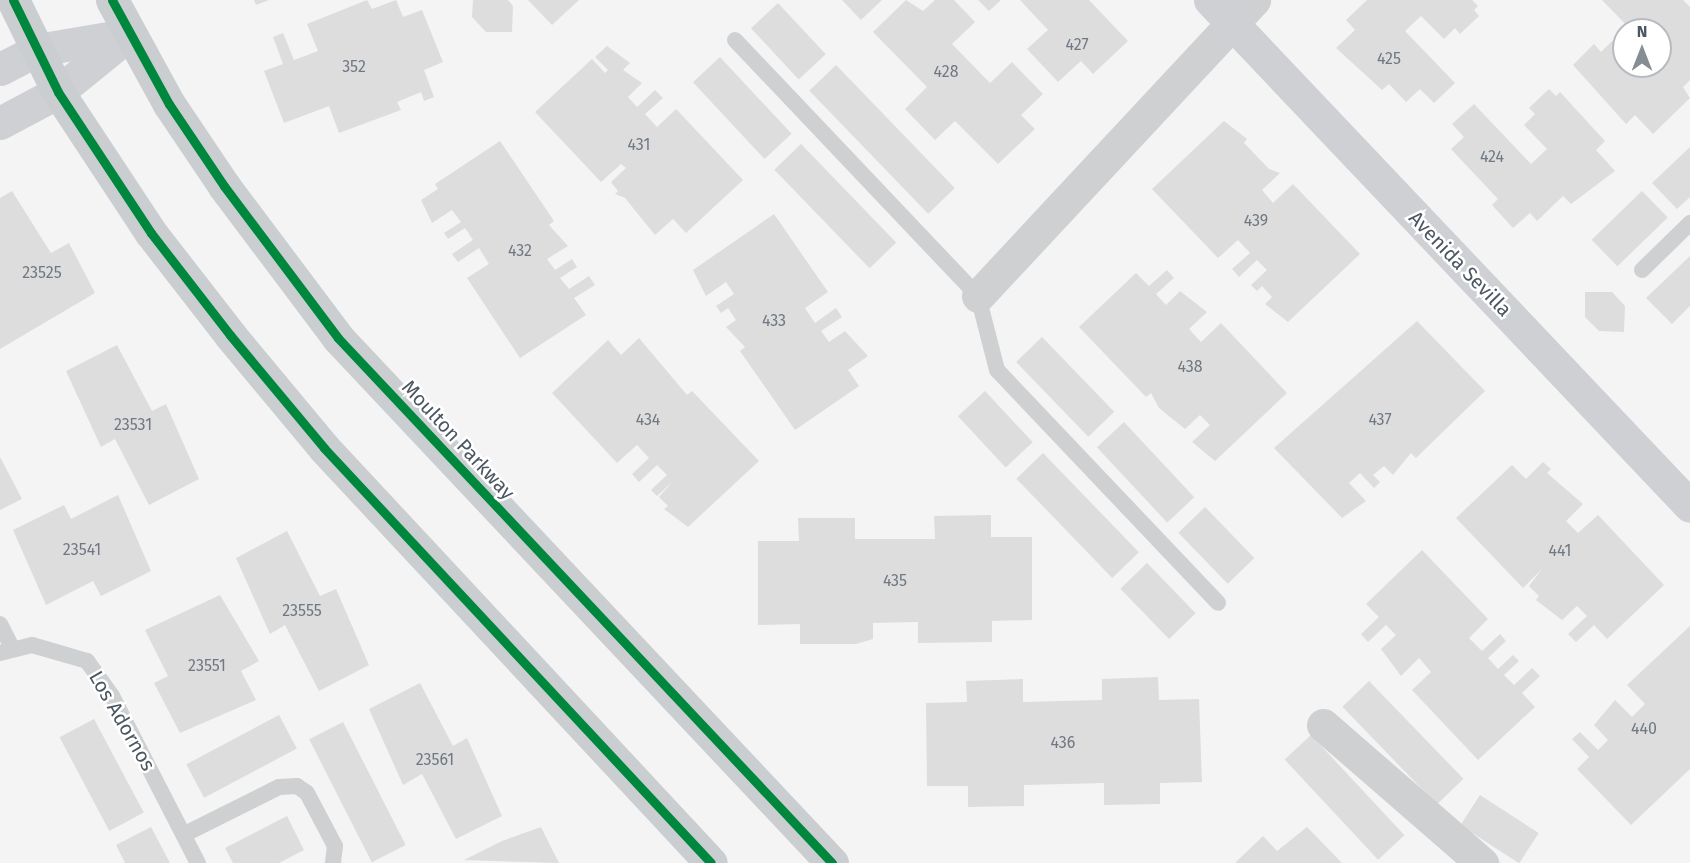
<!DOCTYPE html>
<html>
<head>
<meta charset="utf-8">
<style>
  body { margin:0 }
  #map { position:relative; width:1690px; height:863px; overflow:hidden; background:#f4f4f4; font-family:"Fira Sans",sans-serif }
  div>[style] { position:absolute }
  .building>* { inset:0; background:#ddddde; transform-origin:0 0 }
  .lane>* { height:16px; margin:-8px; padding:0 8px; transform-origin:8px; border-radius:8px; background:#ced0d2 }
  .street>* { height:33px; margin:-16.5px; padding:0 16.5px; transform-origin:16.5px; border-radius:16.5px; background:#ced0d2 }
  .secondary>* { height:33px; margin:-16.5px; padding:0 16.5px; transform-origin:16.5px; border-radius:16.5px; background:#ced0d4 }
  .primary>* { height:33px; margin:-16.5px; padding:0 16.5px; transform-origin:16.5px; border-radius:16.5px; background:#caced1 }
  .cycleway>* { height:9px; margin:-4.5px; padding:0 4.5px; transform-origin:4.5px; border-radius:4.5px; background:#00873e }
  span { translate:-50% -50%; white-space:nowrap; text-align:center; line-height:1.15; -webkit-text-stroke:5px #fff; paint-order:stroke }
  .number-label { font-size:16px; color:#707881 }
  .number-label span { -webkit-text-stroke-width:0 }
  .street-label { font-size:20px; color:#4a5661 }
  .north { position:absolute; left:1612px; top:18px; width:60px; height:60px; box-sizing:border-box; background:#fff; border:2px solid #b7bbc0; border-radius:50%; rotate:0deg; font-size:16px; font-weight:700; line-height:24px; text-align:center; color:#4a5661 }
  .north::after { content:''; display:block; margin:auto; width:21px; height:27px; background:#868d94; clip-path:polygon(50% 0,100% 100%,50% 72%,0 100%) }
</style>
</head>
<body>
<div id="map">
  <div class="building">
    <i style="clip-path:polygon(254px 0,269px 0,256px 5px)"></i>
    <i style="clip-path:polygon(367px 0,372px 9px,396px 0,403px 17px,422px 10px,443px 62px,424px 70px,434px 97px,424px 101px,421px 92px,397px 102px,401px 110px,339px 133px,329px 106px,284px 123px,264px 71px,283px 64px,273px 37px,283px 33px,294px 60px,318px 51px,307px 24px)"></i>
    <i style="clip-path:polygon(473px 0,508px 0,513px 6px,512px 32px,486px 32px,472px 17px)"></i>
    <i style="clip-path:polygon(528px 0,579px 0,552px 25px)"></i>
    <i style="clip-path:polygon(842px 0,882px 0,861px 20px)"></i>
    <i style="clip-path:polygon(906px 0,923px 11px,935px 0,954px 0,975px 22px,952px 44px,990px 83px,1012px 62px,1043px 94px,1021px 115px,1035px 129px,998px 164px,955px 121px,935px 140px,905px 109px,927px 87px,873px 32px)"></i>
    <i style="clip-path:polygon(978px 0,1001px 0,989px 11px)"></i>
    <i style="clip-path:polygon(1020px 0,1089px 0,1128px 41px,1093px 74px,1081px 61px,1058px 82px,1027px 49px,1048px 30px)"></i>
    <i style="clip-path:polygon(1367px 0,1472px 0,1478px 6px,1474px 10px,1479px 16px,1460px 34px,1455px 28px,1444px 39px,1421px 16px,1405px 31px,1455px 83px,1434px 103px,1420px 89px,1406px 102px,1389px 84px,1382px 90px,1336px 48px,1355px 30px,1346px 20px)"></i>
    <i style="clip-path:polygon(1602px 0,1683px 0,1690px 7px,1690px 80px,1683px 87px,1690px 98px,1653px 134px,1635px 115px,1626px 124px,1573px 65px,1594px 44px,1601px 52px,1612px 41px,1624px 54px,1624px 66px,1660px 66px,1660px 30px,1631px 30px)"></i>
    <i style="left:778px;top:3px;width:70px;height:37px;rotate:47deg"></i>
    <i style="clip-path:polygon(607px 46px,630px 63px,623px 70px,642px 83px,628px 97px,637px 107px,655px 90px,663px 98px,645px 114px,657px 127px,676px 109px,743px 180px,686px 233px,673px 219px,655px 235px,625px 198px,615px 194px,618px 191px,611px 182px,626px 168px,621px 164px,601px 182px,535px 112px,592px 59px,605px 73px,608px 70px,595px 57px)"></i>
    <i style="left:720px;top:57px;width:105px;height:37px;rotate:47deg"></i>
    <i style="left:836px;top:65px;width:171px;height:37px;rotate:46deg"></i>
    <i style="clip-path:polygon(1549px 89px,1556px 96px,1560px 92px,1605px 141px,1596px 150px,1615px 171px,1571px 204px,1563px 196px,1537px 221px,1530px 213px,1513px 228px,1492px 205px,1498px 199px,1451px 149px,1464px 137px,1452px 124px,1474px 104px,1531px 164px,1547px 149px,1524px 125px,1535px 114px,1529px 108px)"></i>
    <i style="clip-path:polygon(1224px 121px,1247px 139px,1244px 143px,1269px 169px,1280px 173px,1262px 190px,1273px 203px,1293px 184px,1360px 254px,1288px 322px,1265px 304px,1272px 297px,1262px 286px,1257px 291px,1251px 285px,1267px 270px,1257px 260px,1239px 277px,1232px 269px,1250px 253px,1238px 240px,1218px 258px,1152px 189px)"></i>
    <i style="clip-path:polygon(500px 141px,554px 221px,549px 225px,568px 246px,547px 259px,555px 270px,572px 259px,577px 267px,560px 278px,569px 289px,589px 276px,595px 285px,574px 298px,586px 315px,520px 358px,467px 278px,489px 264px,479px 248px,458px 262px,452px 254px,473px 240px,465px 228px,448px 239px,444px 233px,461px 222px,452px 210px,432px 223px,421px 200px,438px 189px,435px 184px)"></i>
    <i style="left:801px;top:144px;width:137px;height:37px;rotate:46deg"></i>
    <i style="clip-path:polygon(1690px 147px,1690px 197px,1677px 209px,1652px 183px)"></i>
    <i style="clip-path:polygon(12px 191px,51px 253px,69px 243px,95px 293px,0 349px,0 198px)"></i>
    <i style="left:1642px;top:191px;width:37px;height:70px;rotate:46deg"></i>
    <i style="clip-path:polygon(774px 214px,828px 292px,805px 308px,815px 323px,836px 308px,842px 317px,821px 331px,829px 342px,845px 331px,868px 356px,848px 370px,859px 386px,795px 430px,740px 351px,745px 347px,726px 327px,736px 320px,728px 308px,721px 313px,716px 306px,734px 294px,726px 282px,706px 296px,693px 270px)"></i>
    <i style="clip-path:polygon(1690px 256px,1690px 306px,1672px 324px,1646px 298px)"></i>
    <i style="clip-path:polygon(1167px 270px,1174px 278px,1156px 294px,1166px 305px,1180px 291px,1207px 312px,1189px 329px,1201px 342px,1221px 323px,1287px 393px,1215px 461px,1192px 442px,1210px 425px,1200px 415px,1185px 429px,1159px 408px,1151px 393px,1146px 397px,1079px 327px,1136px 273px,1149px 286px)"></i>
    <i style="clip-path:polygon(1585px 292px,1612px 292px,1625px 306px,1624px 332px,1599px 331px,1585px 317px)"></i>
    <i style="clip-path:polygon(1417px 321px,1485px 391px,1416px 458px,1411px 453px,1393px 475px,1384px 466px,1373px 475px,1380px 482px,1374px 488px,1360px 473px,1349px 483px,1366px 501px,1342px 518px,1274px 448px)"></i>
    <i style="left:1042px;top:337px;width:104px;height:36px;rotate:46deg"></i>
    <i style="clip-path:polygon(639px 338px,687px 395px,692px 391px,759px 461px,688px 527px,664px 509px,668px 506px,659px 497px,672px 482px,657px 496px,651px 490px,667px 475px,657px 465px,639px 482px,632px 474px,649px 458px,637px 445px,617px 463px,552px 393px,608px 340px,621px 355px)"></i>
    <i style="clip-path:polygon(117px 345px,152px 411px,166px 404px,199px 479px,149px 505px,115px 439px,101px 447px,66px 371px)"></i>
    <i style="left:985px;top:391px;width:70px;height:37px;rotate:47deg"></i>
    <i style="left:1124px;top:422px;width:103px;height:37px;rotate:47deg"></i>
    <i style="left:1043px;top:453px;width:138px;height:37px;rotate:46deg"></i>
    <i style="clip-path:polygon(0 457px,22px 499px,0 510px)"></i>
    <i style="clip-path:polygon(1543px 462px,1551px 469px,1547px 473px,1583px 504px,1566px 521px,1578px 533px,1598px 515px,1664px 585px,1607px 639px,1594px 625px,1576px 642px,1568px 634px,1587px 616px,1577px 606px,1562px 620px,1536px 600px,1539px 596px,1529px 586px,1542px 569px,1523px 588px,1456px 518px,1512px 465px,1526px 479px)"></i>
    <i style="clip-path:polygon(118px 495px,151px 571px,101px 596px,93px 581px,46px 605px,13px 530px,64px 505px,71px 519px)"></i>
    <i style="left:1205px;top:507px;width:71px;height:37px;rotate:46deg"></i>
    <i style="clip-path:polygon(991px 515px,991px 537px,1032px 537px,1032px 620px,992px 621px,992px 642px,918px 643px,918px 622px,873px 623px,873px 639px,856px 644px,800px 644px,800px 624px,758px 625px,758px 541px,799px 541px,798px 518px,855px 518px,855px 539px,935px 539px,934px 516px)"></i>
    <i style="clip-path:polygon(287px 531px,320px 596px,336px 589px,369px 665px,319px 691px,285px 625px,270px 634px,236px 558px)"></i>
    <i style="clip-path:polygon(1422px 550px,1488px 619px,1469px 638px,1482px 651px,1500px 634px,1506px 641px,1488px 658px,1498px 669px,1513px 655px,1519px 661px,1504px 675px,1514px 685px,1532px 668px,1540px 676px,1522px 693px,1535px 707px,1478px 760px,1412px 690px,1431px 672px,1419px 658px,1401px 676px,1381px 649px,1396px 635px,1386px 625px,1368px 642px,1361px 634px,1379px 617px,1366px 604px)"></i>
    <i style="left:1147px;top:563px;width:70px;height:37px;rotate:46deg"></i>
    <i style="clip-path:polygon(220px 595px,259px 661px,241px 671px,256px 700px,180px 733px,154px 683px,168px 676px,145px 630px)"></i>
    <i style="clip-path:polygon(1690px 626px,1690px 769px,1631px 825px,1577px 769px,1589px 757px,1572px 739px,1580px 732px,1598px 750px,1608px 740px,1594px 725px,1615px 700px,1632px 717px,1645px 704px,1627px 685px)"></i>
    <i style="clip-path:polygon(1158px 677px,1159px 700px,1199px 699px,1202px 782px,1160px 783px,1160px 804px,1104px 805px,1104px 783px,1024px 785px,1024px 806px,968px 807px,968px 786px,927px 786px,926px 703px,967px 702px,966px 681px,1023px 679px,1023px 702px,1102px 700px,1102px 679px)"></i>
    <i style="left:1369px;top:681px;width:136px;height:37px;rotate:46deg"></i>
    <i style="clip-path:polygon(420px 683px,453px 746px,467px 738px,502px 816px,456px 839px,422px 774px,403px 785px,369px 709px)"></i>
    <i style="left:279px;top:715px;width:38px;height:105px;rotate:62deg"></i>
    <i style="left:94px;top:719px;width:106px;height:39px;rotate:62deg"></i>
    <i style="left:343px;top:722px;width:138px;height:38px;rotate:63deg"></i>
    <i style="left:1311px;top:735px;width:137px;height:36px;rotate:47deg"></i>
    <i style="left:1480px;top:795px;width:70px;height:36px;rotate:33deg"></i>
    <i style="clip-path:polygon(287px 816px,304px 850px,279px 863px,233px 863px,225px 848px)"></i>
    <i style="clip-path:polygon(151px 827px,170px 863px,125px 863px,116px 845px)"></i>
    <i style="clip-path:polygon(541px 827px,559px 863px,464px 860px,502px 841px)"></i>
    <i style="clip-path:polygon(1307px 827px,1342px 863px,1235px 863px,1263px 836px,1277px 851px)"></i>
  </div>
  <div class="lane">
    <i style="left:735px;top:40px;width:353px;rotate:46.5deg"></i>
    <i style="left:978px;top:296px;width:76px;rotate:75.6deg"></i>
    <i style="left:997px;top:370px;width:321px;rotate:46.5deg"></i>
    <i style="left:1642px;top:270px;width:67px;rotate:-44.4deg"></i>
    <i style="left:0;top:624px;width:27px;rotate:63deg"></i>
    <i style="left:0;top:653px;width:33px;rotate:-14deg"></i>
    <i style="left:32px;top:645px;width:57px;rotate:16.2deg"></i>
    <i style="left:87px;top:661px;width:43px;rotate:54.5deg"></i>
    <i style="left:112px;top:696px;width:188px;rotate:62.8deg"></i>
    <i style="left:185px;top:834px;width:105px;rotate:-26.6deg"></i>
    <i style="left:279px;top:787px;width:18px;rotate:-3deg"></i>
    <i style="left:297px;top:786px;width:12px;rotate:35deg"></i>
    <i style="left:307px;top:793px;width:60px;rotate:62.2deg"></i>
    <i style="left:335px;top:846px;width:17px;rotate:97deg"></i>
  </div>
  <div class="street">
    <i style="left:978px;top:296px;width:405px;rotate:-47deg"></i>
    <i style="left:1323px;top:725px;width:211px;rotate:41deg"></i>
  </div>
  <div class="secondary">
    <i style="left:1210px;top:0;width:697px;rotate:46.51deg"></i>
    <i style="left:0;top:69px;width:42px;rotate:-27.2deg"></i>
    <i style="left:37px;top:50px;width:90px;rotate:-9.6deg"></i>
    <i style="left:0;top:123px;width:66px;rotate:-28.1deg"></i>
    <i style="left:58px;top:92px;width:90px;rotate:-39.2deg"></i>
  </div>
  <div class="primary">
    <i style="left:13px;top:0;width:102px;rotate:63.9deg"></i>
    <i style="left:58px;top:92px;width:169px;rotate:56.6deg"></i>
    <i style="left:151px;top:233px;width:129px;rotate:52.2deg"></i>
    <i style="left:230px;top:335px;width:147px;rotate:50.2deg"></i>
    <i style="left:324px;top:448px;width:567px;rotate:47deg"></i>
    <i style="left:112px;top:0;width:119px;rotate:61.3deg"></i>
    <i style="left:169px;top:104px;width:99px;rotate:56.1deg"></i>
    <i style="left:224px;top:186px;width:190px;rotate:53.1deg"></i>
    <i style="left:338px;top:338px;width:721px;rotate:46.74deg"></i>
  </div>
  <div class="cycleway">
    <i style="left:13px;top:0;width:102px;rotate:63.9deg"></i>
    <i style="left:58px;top:92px;width:169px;rotate:56.6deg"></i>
    <i style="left:151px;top:233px;width:129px;rotate:52.2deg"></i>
    <i style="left:230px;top:335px;width:147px;rotate:50.2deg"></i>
    <i style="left:324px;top:448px;width:567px;rotate:47deg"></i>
    <i style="left:112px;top:0;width:119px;rotate:61.3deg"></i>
    <i style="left:169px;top:104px;width:99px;rotate:56.1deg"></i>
    <i style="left:224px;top:186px;width:190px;rotate:53.1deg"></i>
    <i style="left:338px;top:338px;width:721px;rotate:46.74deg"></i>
  </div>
  <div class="number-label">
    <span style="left:1077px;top:45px">427</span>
    <span style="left:1389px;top:59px">425</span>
    <span style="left:354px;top:67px">352</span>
    <span style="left:946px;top:72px">428</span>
    <span style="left:639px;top:145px">431</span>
    <span style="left:1492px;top:157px">424</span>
    <span style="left:1256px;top:221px">439</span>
    <span style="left:520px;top:251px">432</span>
    <span style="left:42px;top:273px">23525</span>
    <span style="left:774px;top:321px">433</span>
    <span style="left:1190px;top:367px">438</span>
    <span style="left:648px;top:420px">434</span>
    <span style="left:1380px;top:420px">437</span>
    <span style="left:133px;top:425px">23531</span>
    <span style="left:82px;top:550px">23541</span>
    <span style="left:1560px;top:551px">441</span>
    <span style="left:895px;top:581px">435</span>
    <span style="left:302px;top:611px">23555</span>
    <span style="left:207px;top:666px">23551</span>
    <span style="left:1644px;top:729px">440</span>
    <span style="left:1063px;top:743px">436</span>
    <span style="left:435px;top:760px">23561</span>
  </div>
  <div class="street-label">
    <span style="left:1460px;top:264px;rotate:46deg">Avenida Sevilla</span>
    <span style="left:458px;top:440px;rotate:47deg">Moulton Parkway</span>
    <span style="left:122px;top:721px;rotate:60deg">Los Adornos</span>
  </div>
  <div class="north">N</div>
</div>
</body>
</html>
